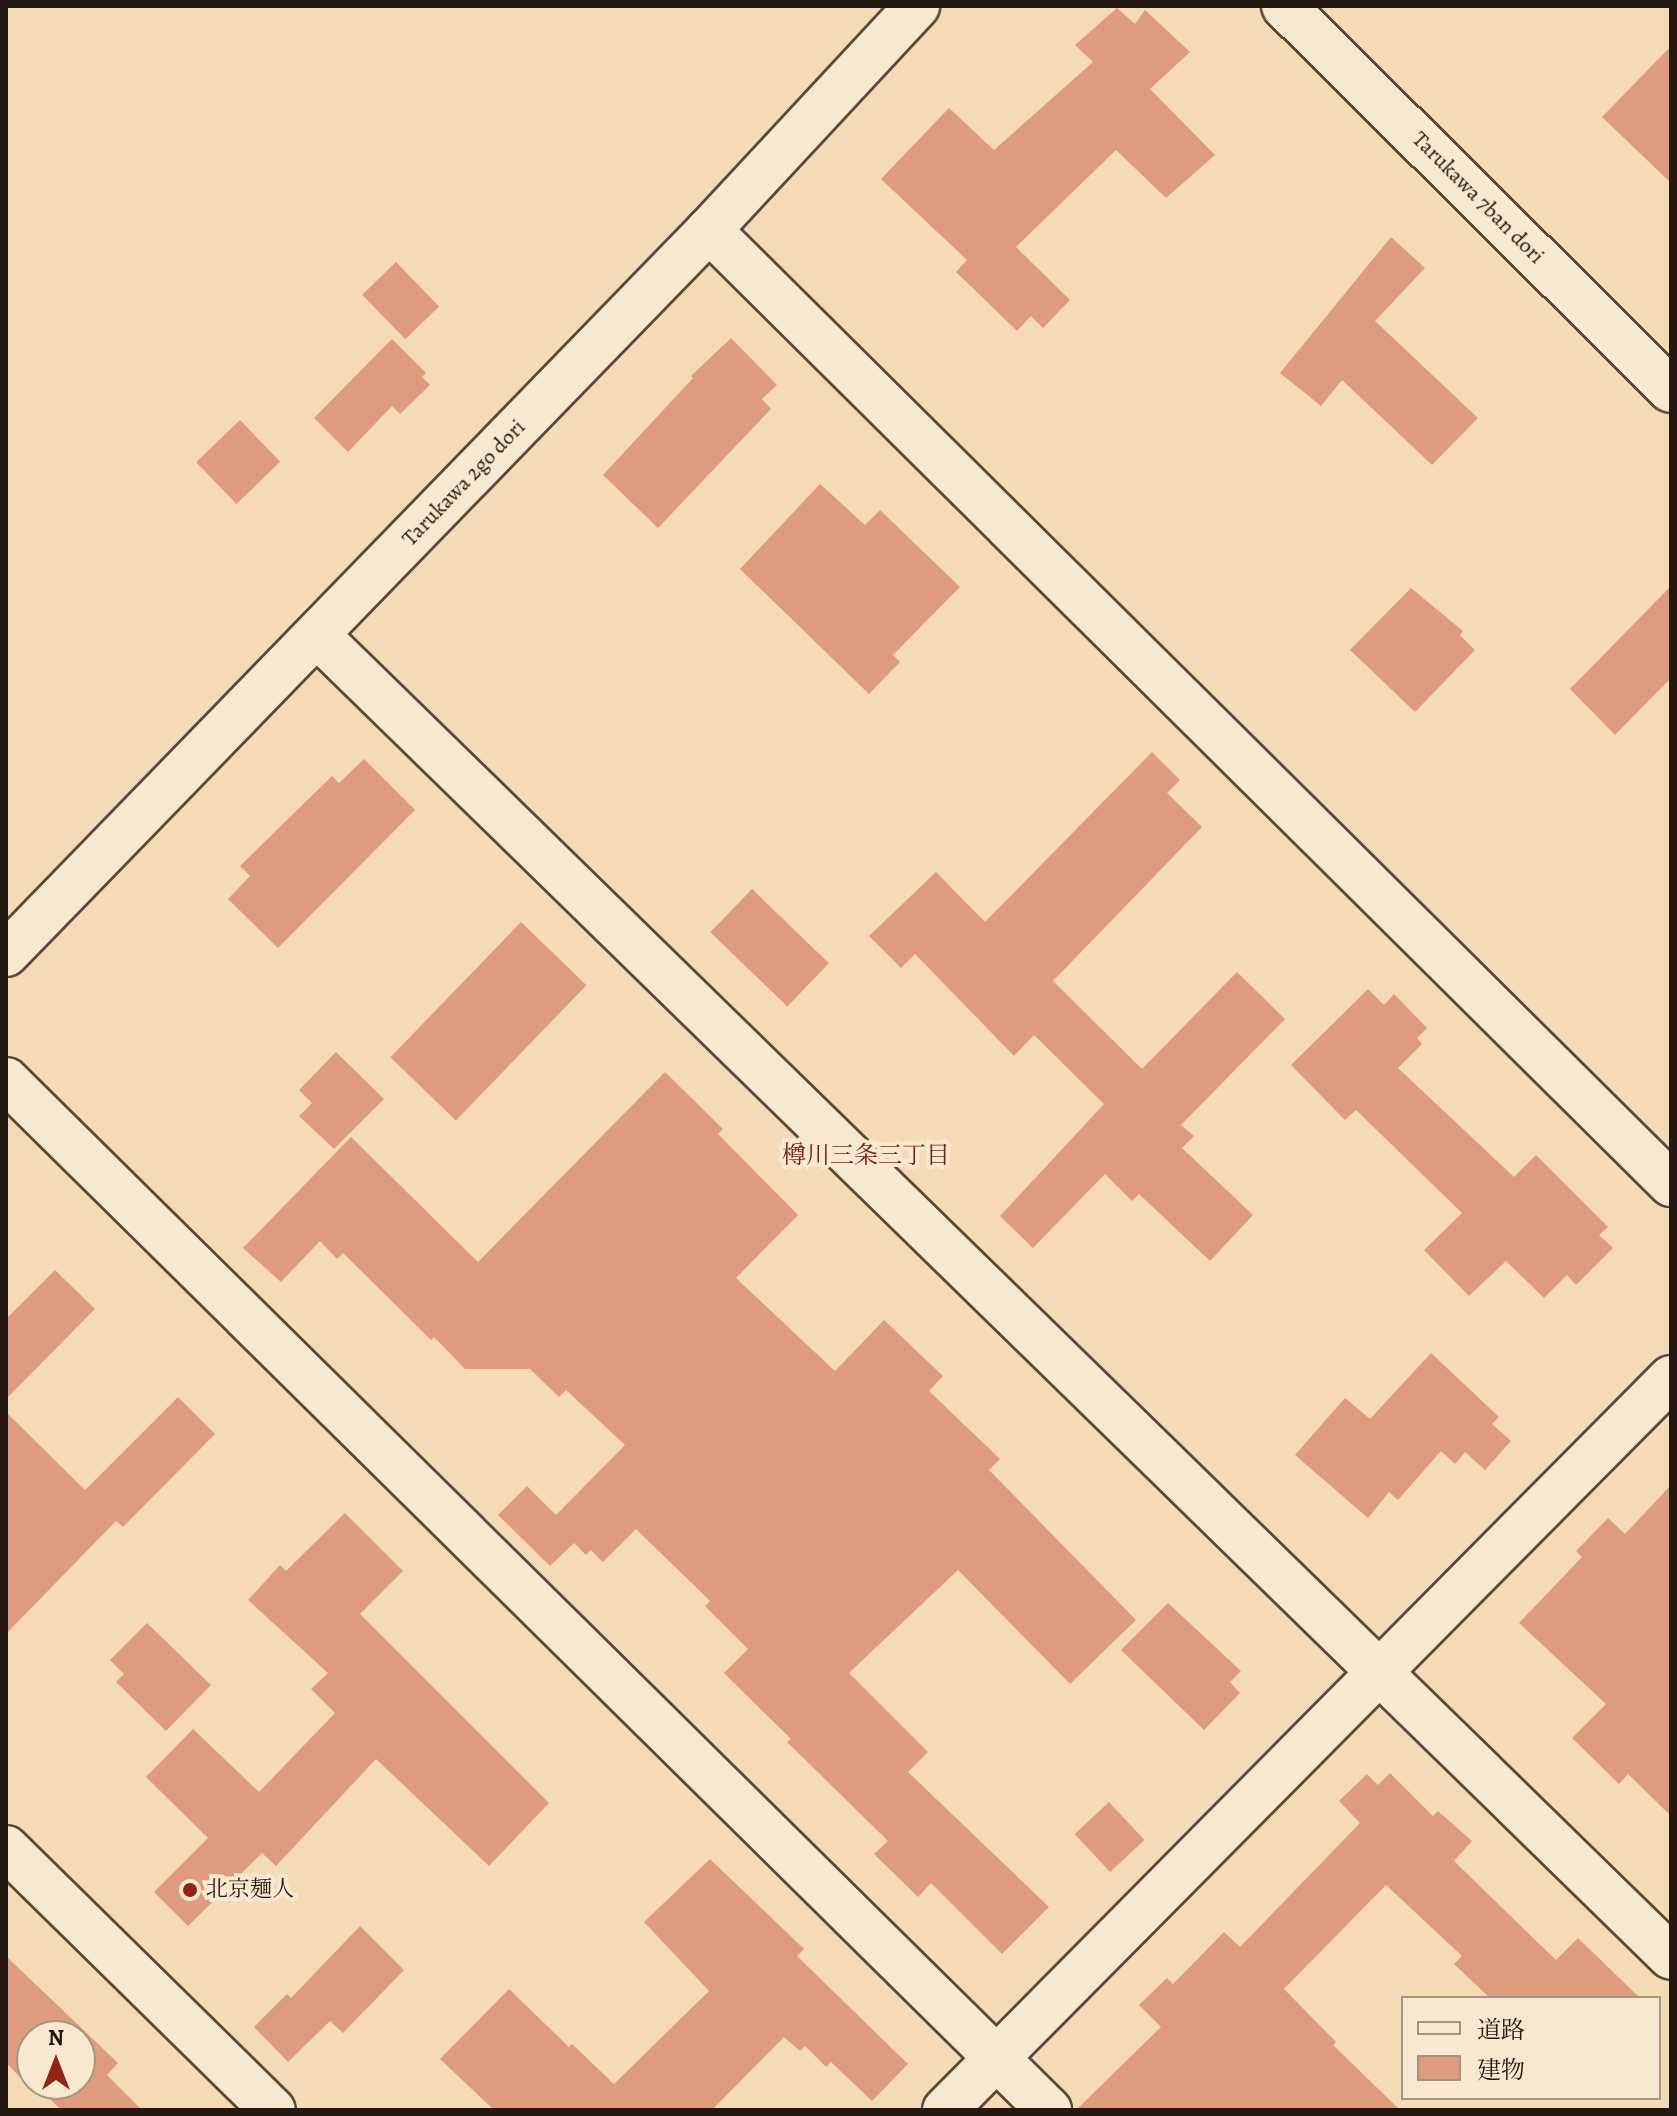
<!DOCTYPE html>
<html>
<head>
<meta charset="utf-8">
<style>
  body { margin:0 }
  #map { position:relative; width:1677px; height:2116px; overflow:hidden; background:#f5dbb5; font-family:Alegreya,"Noto Serif JP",serif }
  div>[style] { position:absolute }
  .building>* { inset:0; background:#df9b7d; transform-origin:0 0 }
  .roads { filter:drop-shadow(2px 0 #59493b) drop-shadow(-2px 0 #59493b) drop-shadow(0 2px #59493b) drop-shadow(0 -2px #59493b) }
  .minor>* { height:44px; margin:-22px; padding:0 22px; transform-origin:22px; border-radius:22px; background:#f8e8cf }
  .dots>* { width:22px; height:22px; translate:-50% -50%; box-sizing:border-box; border:4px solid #f8e8cf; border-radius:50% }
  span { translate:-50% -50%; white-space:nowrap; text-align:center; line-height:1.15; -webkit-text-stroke:8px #f8e8cf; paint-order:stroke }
  .street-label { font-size:22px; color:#251812 }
  .poi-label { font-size:22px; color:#251812 }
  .left { translate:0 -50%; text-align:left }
  .neighbourhood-label { font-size:24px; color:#7a1f14 }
  .frame { position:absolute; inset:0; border:8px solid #251812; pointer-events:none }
  .legend { position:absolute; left:1401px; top:1996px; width:260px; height:104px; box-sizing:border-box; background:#f8e8cf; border:2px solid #a49583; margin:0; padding:10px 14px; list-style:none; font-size:24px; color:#251812 }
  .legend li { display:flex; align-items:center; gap:16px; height:40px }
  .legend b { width:40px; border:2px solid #a49583 }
  .north { position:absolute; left:16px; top:2020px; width:80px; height:80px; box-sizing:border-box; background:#f8e8cf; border:2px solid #a49583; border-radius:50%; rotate:0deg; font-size:22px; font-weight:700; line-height:32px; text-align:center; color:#251812 }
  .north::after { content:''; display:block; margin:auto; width:28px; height:36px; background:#8f2418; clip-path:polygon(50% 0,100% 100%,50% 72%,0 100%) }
</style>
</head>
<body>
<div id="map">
  <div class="building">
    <i style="clip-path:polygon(1117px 8px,1135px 24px,1145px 10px,1190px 52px,1150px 89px,1215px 155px,1166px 198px,1116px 150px,1016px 247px,1070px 300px,1043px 328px,1031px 316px,1017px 331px,956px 272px,967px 260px,881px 179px,949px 108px,994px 150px,1093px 62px,1075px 45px)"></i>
    <i style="clip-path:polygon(1671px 46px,1671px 183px,1602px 117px)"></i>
    <i style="clip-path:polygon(1391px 237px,1425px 268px,1375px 321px,1478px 418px,1432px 465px,1342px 380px,1321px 406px,1280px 373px)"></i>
    <i style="left:396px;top:262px;width:62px;height:47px;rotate:46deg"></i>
    <i style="clip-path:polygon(731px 338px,777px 385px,762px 399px,771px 409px,658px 528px,603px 475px,693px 378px,691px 376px)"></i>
    <i style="clip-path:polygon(392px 339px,426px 373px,422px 377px,430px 385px,400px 414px,392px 406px,348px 452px,314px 418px)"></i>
    <i style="left:240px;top:420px;width:58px;height:61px;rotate:46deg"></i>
    <i style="clip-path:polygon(820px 484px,865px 525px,880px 510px,960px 587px,893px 655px,900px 662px,869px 694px,740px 569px)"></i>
    <i style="clip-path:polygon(1671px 586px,1671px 678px,1615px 735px,1570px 689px)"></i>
    <i style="clip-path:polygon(1411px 588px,1463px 631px,1460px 635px,1475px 650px,1415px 712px,1350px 650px)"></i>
    <i style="clip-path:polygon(1152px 752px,1180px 780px,1167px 793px,1202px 827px,1053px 981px,1142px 1069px,1237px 972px,1285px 1019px,1181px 1125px,1194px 1136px,1182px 1148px,1253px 1215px,1210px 1261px,1139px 1194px,1132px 1201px,1105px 1174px,1033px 1248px,1000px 1216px,1104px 1104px,1034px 1035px,1014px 1056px,915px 954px,901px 968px,869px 936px,936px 872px,985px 922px)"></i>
    <i style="clip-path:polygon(364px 759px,415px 810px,278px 948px,228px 899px,250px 876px,240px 866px,332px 776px,339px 783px)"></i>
    <i style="left:752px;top:889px;width:107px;height:60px;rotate:44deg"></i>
    <i style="left:521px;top:922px;width:91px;height:188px;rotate:44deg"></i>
    <i style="clip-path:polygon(1368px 989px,1384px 1005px,1394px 994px,1427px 1028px,1417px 1038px,1422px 1044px,1398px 1068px,1514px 1177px,1536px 1155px,1608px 1227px,1599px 1235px,1613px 1248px,1576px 1285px,1567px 1275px,1544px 1298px,1506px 1261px,1469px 1296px,1424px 1250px,1462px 1213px,1356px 1110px,1345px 1120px,1291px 1065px)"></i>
    <i style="clip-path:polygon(336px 1052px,384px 1099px,334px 1149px,299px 1116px,312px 1103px,299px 1090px)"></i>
    <i style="clip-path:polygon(665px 1072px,723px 1129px,718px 1134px,798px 1215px,736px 1278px,835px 1371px,884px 1320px,943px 1376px,929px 1391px,1000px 1459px,989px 1470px,1136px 1620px,1070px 1684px,958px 1570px,849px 1673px,928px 1752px,908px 1772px,1049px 1907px,1002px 1954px,931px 1883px,918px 1897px,874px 1854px,888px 1841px,787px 1742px,791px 1739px,724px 1673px,748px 1649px,705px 1606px,710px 1601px,636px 1529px,603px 1562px,591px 1550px,586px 1555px,574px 1543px,550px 1566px,498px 1515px,527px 1486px,556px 1515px,625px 1445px,566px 1390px,559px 1397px,530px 1369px,465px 1369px,434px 1337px,431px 1340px,343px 1253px,337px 1259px,320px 1241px,281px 1282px,243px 1248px,351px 1137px,478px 1262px)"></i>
    <i style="clip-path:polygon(55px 1270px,95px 1309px,6px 1399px,6px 1319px)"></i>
    <i style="clip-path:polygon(1431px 1353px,1499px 1417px,1492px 1424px,1511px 1441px,1485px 1470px,1465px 1452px,1455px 1464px,1441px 1451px,1398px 1500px,1389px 1492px,1368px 1518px,1295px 1455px,1345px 1398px,1370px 1419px)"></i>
    <i style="clip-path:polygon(178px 1397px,215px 1434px,123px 1527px,116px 1521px,6px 1634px,6px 1412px,85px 1490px)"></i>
    <i style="clip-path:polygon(1671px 1485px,1671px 1816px,1628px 1774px,1619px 1784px,1572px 1738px,1606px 1704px,1519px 1623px,1582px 1557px,1576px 1551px,1608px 1518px,1625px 1534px)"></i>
    <i style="clip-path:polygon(345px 1513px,403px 1571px,360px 1614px,549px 1803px,489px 1866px,376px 1759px,276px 1866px,262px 1853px,188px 1926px,154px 1892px,208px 1838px,146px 1777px,193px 1729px,259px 1792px,335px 1713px,311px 1689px,328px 1673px,248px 1600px,280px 1565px,286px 1571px)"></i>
    <i style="clip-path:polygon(1168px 1603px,1241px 1671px,1230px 1682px,1240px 1693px,1204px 1730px,1121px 1650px)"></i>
    <i style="clip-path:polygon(147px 1623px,211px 1685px,166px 1731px,116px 1682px,124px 1674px,110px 1660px)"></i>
    <i style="clip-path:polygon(1390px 1773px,1433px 1816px,1438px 1811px,1472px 1841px,1454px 1861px,1556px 1960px,1578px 1938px,1640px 1998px,1490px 1998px,1454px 1964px,1462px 1956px,1386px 1885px,1284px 1989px,1336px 2042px,1333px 2045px,1400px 2110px,1076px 2110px,1161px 2027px,1139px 2005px,1167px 1978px,1173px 1984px,1224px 1932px,1240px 1947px,1360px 1823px,1339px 1801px,1367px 1774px,1378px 1785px)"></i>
    <i style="left:1109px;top:1802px;width:52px;height:47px;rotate:47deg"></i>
    <i style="clip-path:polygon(710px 1859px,804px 1949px,797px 1956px,908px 2064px,872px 2101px,831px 2062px,826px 2067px,805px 2046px,800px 2051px,784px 2037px,712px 2110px,494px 2110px,440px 2059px,509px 1989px,569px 2047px,572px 2044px,614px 2084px,709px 1991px,644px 1922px)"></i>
    <i style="clip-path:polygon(360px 1926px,404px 1970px,343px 2033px,330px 2021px,288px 2062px,254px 2027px,287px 1994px,291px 1998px)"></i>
    <i style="clip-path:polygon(evenodd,6px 1956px,118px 2063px,107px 2075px,142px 2110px,61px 2110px,37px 2086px,33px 2090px,6px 2063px,6px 1956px,32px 2036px,80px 2036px,80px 2084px,32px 2084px,32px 2036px)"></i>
  </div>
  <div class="roads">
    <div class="minor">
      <i style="left:1284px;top:6px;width:545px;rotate:44.78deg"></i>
      <i style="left:709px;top:230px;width:1355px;rotate:44.76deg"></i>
      <i style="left:317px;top:635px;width:1892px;rotate:44.31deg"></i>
      <i style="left:6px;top:954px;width:1009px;rotate:-45.84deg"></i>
      <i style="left:709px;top:230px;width:306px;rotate:-47.1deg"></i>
      <i style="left:6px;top:1080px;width:1466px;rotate:44.64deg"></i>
      <i style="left:6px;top:1848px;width:374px;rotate:44.5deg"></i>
      <i style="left:945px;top:2110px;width:1031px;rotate:-45.24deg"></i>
    </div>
  </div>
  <div class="dots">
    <i style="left:190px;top:1890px;background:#8f2418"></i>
  </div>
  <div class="street-label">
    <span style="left:1478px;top:198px;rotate:45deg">Tarukawa 7ban dori</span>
    <span style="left:464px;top:483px;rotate:-46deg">Tarukawa 2go dori</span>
  </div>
  <div class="poi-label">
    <span class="left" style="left:206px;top:1890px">北京麺人</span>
  </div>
  <div class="neighbourhood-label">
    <span style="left:866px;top:1156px">樽川三条三丁目</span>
  </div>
  <div class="frame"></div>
  <ul class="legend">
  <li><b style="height:10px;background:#f8e8cf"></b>道路</li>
  <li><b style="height:22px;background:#df9b7d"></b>建物</li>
  </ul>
  <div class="north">N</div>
</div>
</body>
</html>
